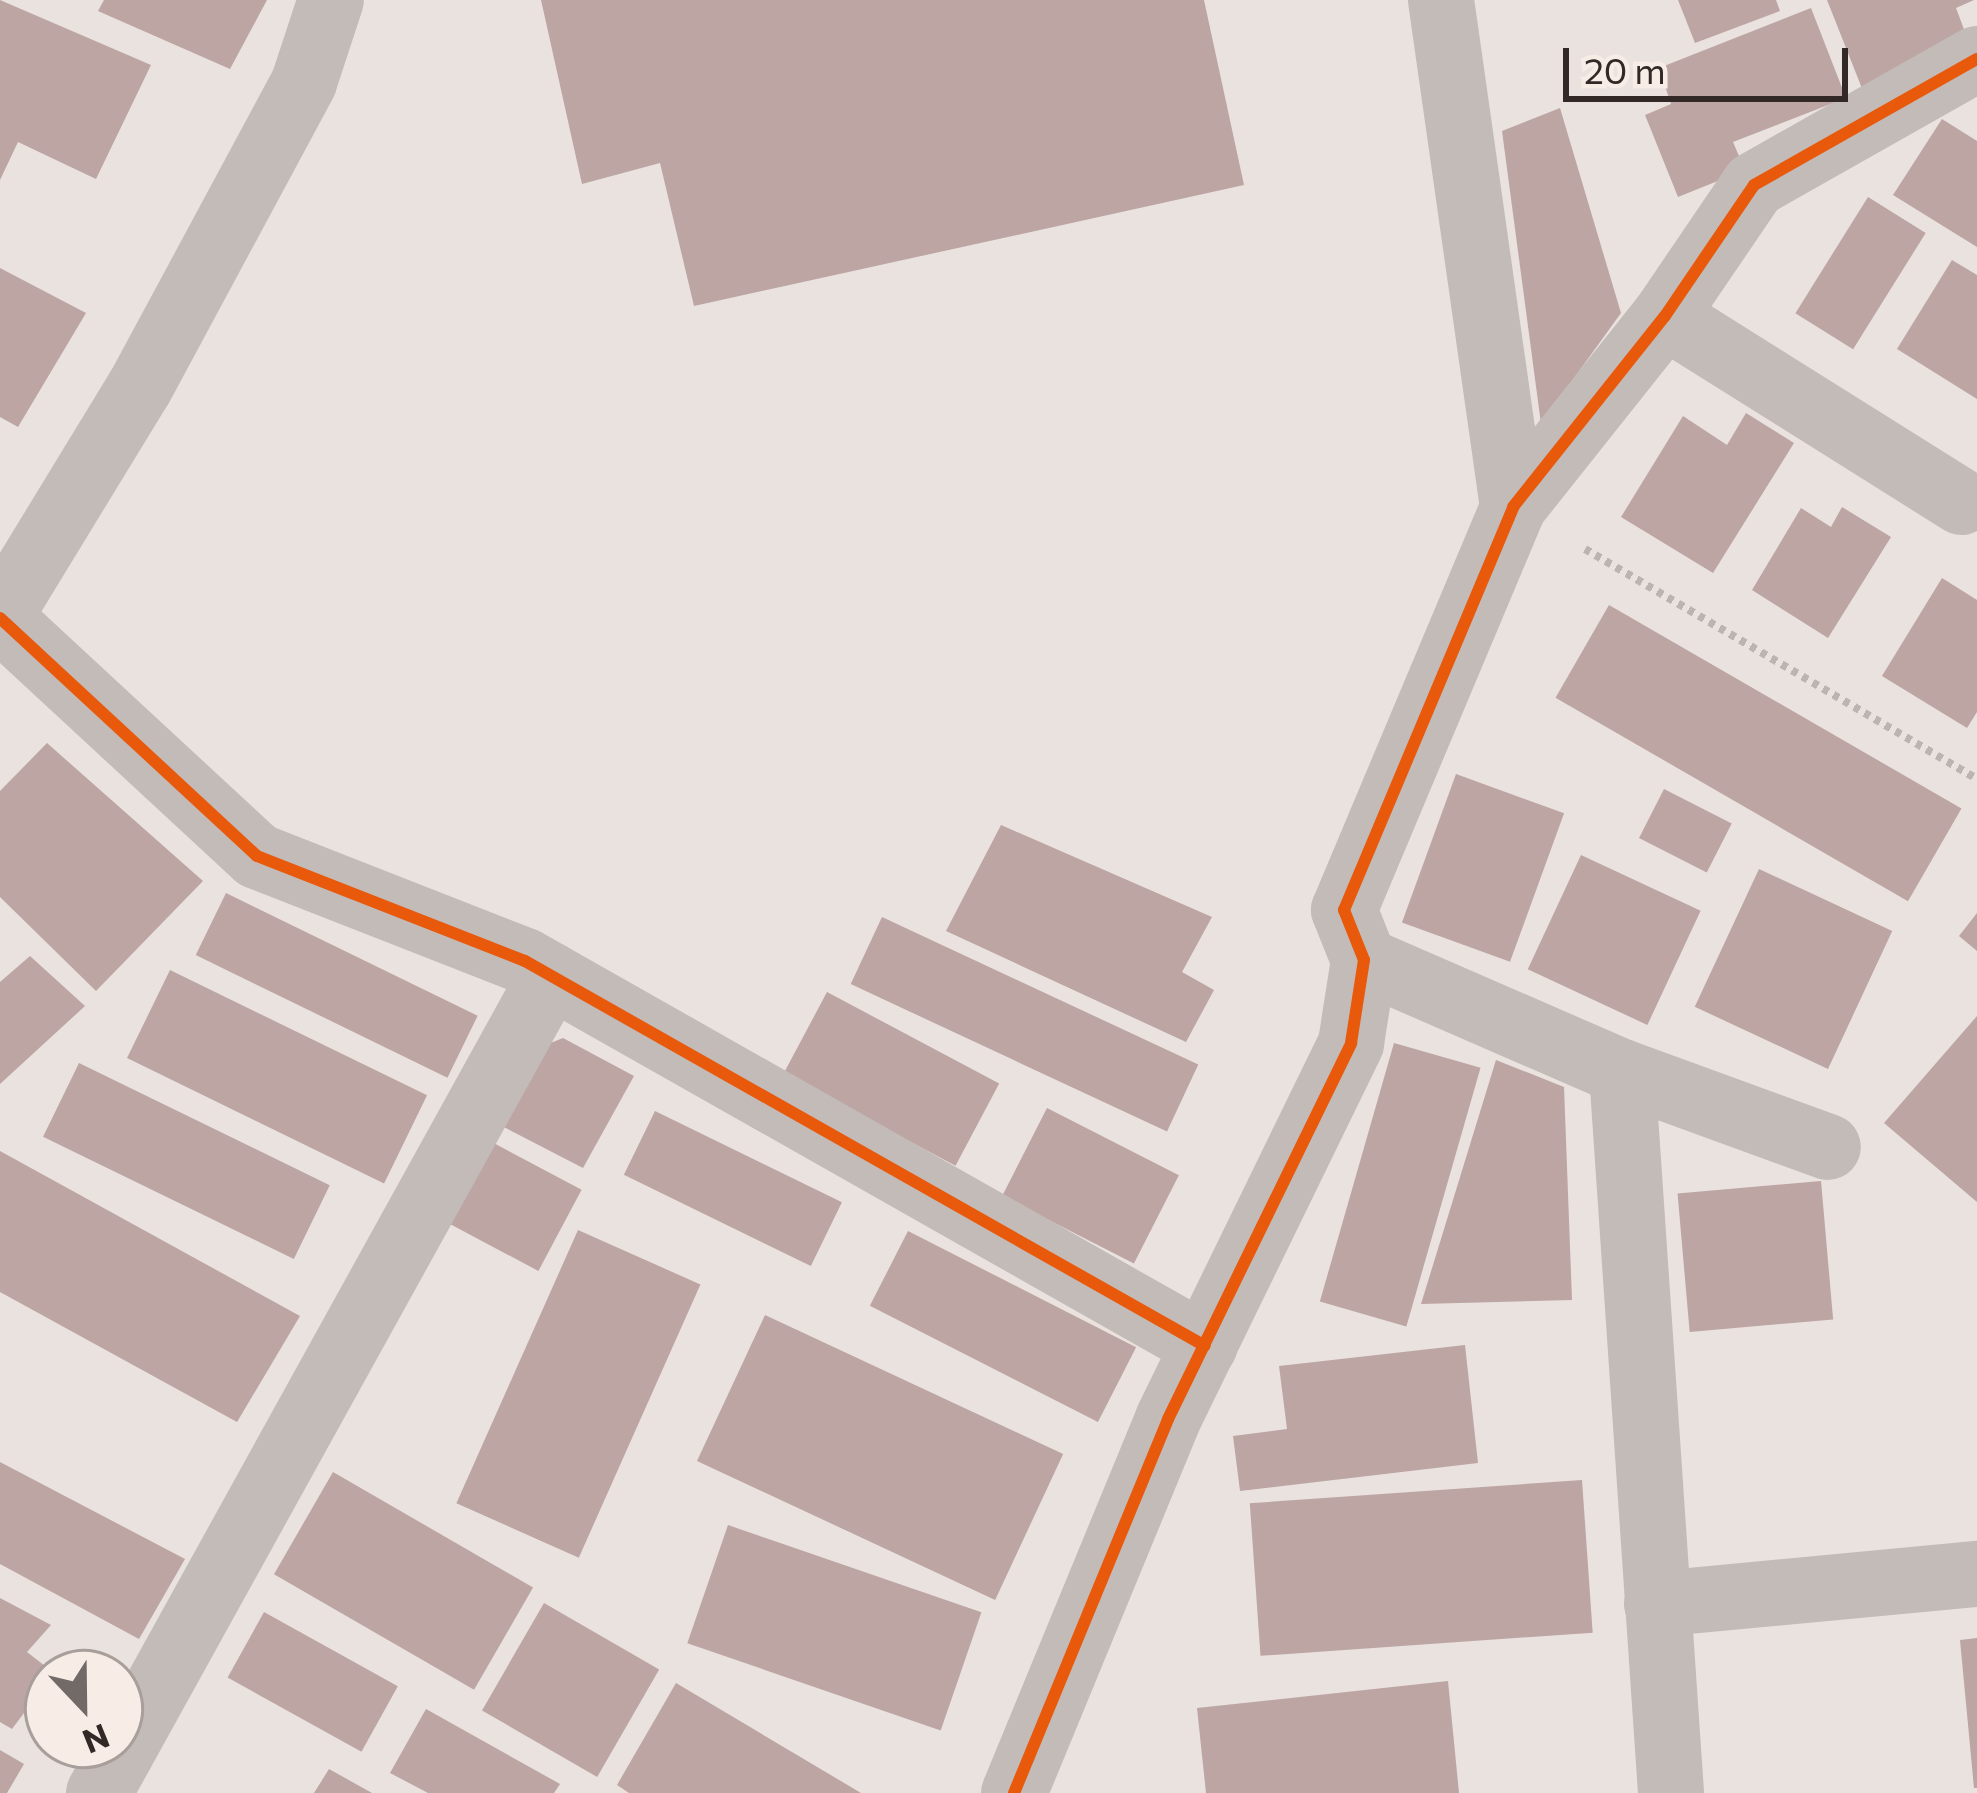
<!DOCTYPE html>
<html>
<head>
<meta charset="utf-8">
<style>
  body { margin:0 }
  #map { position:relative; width:1977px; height:1793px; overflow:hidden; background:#eae2de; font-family:Commissioner,sans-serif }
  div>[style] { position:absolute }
  .building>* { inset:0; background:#bca5a2; transform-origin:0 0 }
  .path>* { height:8px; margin-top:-4px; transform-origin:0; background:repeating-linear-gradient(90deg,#bbb4b1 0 6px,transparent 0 12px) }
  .minor>* { height:66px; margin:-33px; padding:0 33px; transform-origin:33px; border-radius:33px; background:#c3bbb8 }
  .cycleway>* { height:12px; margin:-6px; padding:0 6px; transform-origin:6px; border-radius:6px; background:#e8590c }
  span { translate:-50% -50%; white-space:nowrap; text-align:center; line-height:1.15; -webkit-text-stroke:9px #f7ece6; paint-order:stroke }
  .north { position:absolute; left:24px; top:1649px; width:120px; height:120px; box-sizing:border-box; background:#f7ece6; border:3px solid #a89e9a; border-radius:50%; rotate:158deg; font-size:33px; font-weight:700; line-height:48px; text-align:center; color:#322927 }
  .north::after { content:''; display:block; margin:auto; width:42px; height:54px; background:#726a67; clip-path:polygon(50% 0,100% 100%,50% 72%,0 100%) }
  .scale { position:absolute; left:1563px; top:48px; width:285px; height:54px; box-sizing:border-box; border:6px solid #322927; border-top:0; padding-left:15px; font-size:36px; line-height:42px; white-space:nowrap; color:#322927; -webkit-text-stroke:9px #f7ece6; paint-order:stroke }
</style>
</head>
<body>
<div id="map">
  <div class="building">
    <i style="clip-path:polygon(0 0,151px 65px,96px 179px,18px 142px,0 180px)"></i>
    <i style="clip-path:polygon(104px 0,267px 0,230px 69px,98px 11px)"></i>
    <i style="clip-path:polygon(541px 0,1204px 0,1244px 185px,694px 306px,660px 163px,582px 184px)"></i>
    <i style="clip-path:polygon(1678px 0,1776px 0,1780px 11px,1695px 43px)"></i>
    <i style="clip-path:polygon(1827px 0,1974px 0,1956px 8px,1971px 48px,1863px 91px)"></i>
    <i style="clip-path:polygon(1811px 8px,1846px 98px,1733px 142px,1745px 170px,1678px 197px,1645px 115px,1671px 104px,1659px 68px)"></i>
    <i style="clip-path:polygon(1560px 108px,1621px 313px,1541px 424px,1502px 131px)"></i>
    <i style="clip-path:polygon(1942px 119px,1977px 141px,1977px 247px,1893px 195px)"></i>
    <i style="left:1868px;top:197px;width:68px;height:137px;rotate:32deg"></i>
    <i style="clip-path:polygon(1952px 260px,1977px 275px,1977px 399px,1897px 349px)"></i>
    <i style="clip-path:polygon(0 268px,86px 313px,18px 427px,0 417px)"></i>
    <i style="clip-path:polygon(1746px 413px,1794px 443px,1713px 573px,1621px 517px,1683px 416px,1727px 445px)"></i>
    <i style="clip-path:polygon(1842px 507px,1891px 537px,1828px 638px,1752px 590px,1801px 508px,1831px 527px)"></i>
    <i style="clip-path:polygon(1942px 578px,1977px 600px,1977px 712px,1967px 728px,1882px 676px)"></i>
    <i style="left:1609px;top:605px;width:407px;height:107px;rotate:30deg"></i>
    <i style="clip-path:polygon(47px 743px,203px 881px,96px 991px,0 897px,0 791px)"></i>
    <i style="left:1456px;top:774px;width:115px;height:158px;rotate:20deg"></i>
    <i style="left:1664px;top:789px;width:76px;height:55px;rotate:27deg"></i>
    <i style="clip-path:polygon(1001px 825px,1212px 917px,1182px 972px,1214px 990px,1186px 1042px,946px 931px)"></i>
    <i style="left:1581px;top:855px;width:132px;height:126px;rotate:25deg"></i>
    <i style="left:1759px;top:869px;width:147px;height:152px;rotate:25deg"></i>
    <i style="left:226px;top:893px;width:280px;height:69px;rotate:26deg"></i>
    <i style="clip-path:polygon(1977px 913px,1977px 951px,1959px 936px)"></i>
    <i style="left:882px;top:917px;width:349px;height:74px;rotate:25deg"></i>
    <i style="clip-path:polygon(30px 956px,85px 1006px,0 1084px,0 982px)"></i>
    <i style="left:170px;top:970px;width:286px;height:98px;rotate:26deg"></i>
    <i style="left:827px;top:992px;width:195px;height:93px;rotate:28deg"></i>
    <i style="clip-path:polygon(1977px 1016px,1977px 1202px,1884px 1123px)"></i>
    <i style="clip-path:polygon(563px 1038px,634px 1076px,583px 1168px,498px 1124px,536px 1049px)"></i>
    <i style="left:1394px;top:1043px;width:90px;height:269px;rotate:16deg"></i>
    <i style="clip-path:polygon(1496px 1060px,1564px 1087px,1572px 1300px,1421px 1304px)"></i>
    <i style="left:79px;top:1063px;width:279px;height:82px;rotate:26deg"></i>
    <i style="left:1047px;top:1108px;width:148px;height:99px;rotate:27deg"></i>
    <i style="left:655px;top:1111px;width:208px;height:71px;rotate:26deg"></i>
    <i style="left:488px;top:1140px;width:106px;height:92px;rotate:28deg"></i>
    <i style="clip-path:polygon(0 1151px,300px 1316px,237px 1422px,0 1292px)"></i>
    <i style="left:1821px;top:1181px;width:139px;height:144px;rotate:85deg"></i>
    <i style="left:578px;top:1230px;width:134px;height:299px;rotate:24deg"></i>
    <i style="left:908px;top:1231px;width:256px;height:84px;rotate:27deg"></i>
    <i style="left:765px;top:1315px;width:329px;height:161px;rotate:25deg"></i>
    <i style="clip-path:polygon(1465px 1345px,1478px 1463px,1240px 1491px,1233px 1436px,1287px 1429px,1279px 1366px)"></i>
    <i style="clip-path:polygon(0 1462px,185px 1559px,139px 1639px,0 1564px)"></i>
    <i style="left:333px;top:1472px;width:231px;height:118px;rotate:30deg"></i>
    <i style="left:1582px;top:1480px;width:153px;height:333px;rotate:86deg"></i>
    <i style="left:728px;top:1525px;width:268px;height:125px;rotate:19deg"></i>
    <i style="clip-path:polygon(0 1598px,51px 1625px,27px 1652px,54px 1673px,12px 1729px,0 1722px)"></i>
    <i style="left:544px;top:1603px;width:133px;height:124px;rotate:30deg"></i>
    <i style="left:264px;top:1612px;width:153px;height:75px;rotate:29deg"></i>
    <i style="clip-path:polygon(1977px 1638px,1977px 1788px,1974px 1788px,1960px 1640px)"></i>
    <i style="clip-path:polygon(1448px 1681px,1459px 1793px,1206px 1793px,1197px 1708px)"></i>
    <i style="clip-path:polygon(676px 1683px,861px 1793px,629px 1793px,617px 1785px)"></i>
    <i style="clip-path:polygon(426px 1709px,560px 1784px,554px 1793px,428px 1793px,390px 1773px)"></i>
    <i style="clip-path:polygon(0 1750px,24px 1764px,7px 1793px,0 1793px)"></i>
    <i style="clip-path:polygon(329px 1769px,372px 1793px,314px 1793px)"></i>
  </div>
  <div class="path">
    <i style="left:1585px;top:549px;width:454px;rotate:30.4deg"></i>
  </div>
  <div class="minor">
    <i style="left:1441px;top:0;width:512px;rotate:81.92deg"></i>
    <i style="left:1665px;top:316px;width:350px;rotate:32.1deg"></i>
    <i style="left:0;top:616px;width:268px;rotate:-58.6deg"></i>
    <i style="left:140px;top:387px;width:346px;rotate:-61.7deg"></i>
    <i style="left:304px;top:82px;width:86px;rotate:-71.8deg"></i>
    <i style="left:0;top:618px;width:350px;rotate:42.8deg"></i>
    <i style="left:257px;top:856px;width:288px;rotate:21.4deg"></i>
    <i style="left:525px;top:961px;width:781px;rotate:29.52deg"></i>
    <i style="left:1364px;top:960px;width:281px;rotate:23.5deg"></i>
    <i style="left:1622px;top:1072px;width:723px;rotate:86.11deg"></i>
    <i style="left:1622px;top:1072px;width:219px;rotate:20deg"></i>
    <i style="left:1657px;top:1604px;width:321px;rotate:-5.4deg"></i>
    <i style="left:99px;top:1793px;width:934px;rotate:-61.05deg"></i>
    <i style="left:1014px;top:1793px;width:404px;rotate:-67.6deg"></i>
    <i style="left:1168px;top:1419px;width:418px;rotate:-64deg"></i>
    <i style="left:1351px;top:1043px;width:84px;rotate:-81.1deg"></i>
    <i style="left:1364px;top:960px;width:54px;rotate:-111.8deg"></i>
    <i style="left:1344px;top:910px;width:437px;rotate:-67.2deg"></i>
    <i style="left:1513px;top:507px;width:244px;rotate:-51.5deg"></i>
    <i style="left:1665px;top:316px;width:158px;rotate:-55.8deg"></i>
    <i style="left:1754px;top:185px;width:256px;rotate:-29.5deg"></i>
  </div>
  <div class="cycleway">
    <i style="left:0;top:618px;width:350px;rotate:42.8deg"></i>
    <i style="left:257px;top:856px;width:288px;rotate:21.4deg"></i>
    <i style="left:525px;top:961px;width:781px;rotate:29.52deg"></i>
    <i style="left:1014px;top:1793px;width:404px;rotate:-67.6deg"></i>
    <i style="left:1168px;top:1419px;width:418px;rotate:-64deg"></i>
    <i style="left:1351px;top:1043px;width:84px;rotate:-81.1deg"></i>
    <i style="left:1364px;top:960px;width:54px;rotate:-111.8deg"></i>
    <i style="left:1344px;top:910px;width:437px;rotate:-67.2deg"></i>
    <i style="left:1513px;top:507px;width:244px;rotate:-51.5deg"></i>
    <i style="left:1665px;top:316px;width:158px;rotate:-55.8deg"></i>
    <i style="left:1754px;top:185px;width:256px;rotate:-29.5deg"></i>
  </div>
  <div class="north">N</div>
  <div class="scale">20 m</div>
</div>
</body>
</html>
